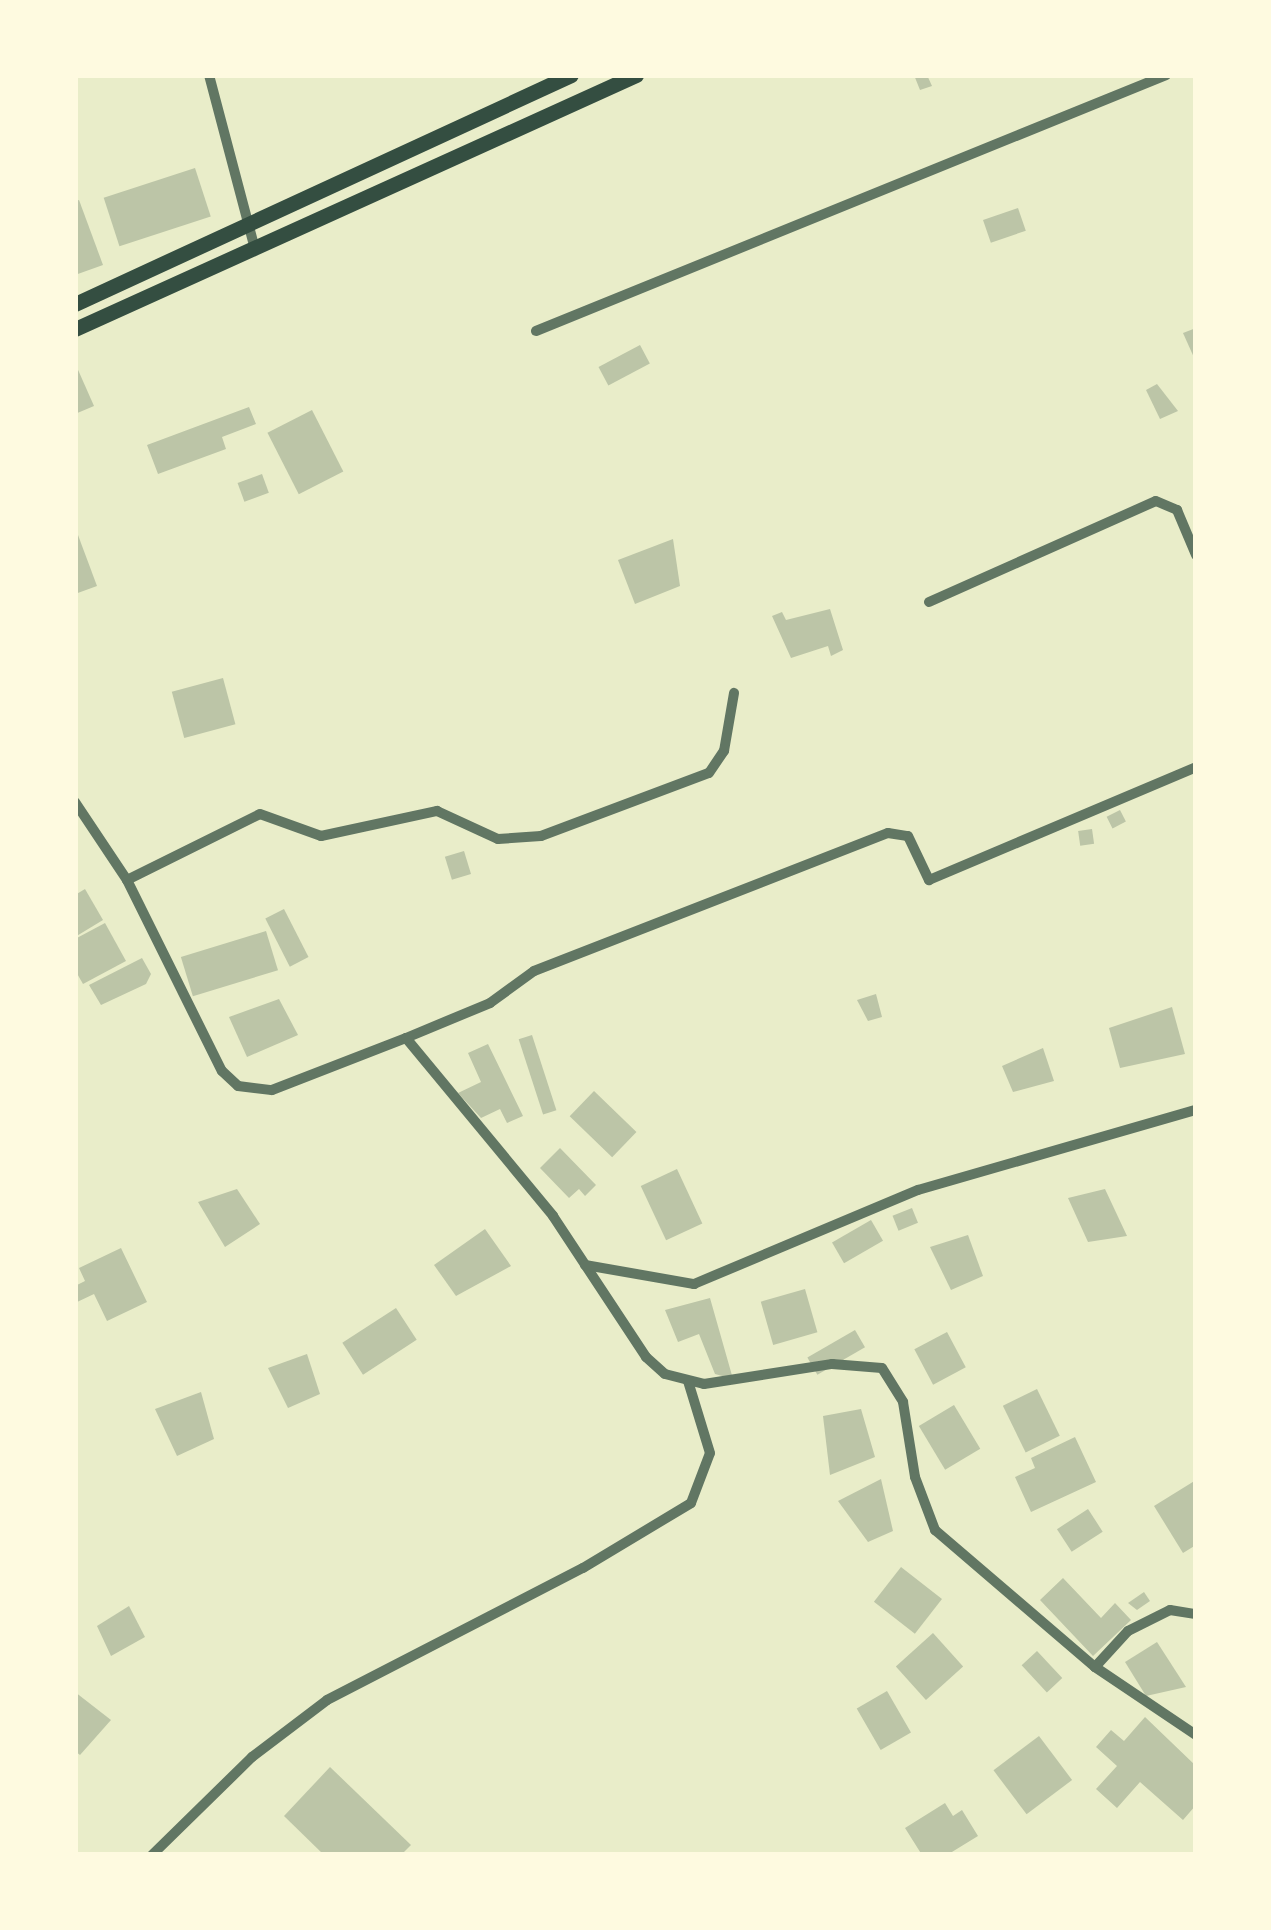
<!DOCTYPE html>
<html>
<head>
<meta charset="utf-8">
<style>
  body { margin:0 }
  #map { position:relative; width:1271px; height:1930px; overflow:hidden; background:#e9edc9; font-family:Poppins,sans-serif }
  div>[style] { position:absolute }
  .building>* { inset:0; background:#bcc5a7; transform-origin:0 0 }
  .minor>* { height:10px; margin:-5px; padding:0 5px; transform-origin:5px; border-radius:5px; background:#617663 }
  .secondary>* { height:15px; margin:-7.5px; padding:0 7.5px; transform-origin:7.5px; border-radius:7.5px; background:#344e41 }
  span { translate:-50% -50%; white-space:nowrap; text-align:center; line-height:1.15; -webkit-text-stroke:10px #fefae0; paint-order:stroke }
  .frame { position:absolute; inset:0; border:78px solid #fefae0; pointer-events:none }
</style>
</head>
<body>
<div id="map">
  <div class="building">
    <i style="clip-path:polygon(914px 75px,927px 75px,932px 86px,920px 90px)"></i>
    <i style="left:195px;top:168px;width:51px;height:96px;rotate:72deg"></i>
    <i style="clip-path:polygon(79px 200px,103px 265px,75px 275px,75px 201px)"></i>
    <i style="left:1018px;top:208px;width:24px;height:37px;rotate:71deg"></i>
    <i style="clip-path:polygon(1196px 328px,1196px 362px,1183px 333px)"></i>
    <i style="left:640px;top:345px;width:21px;height:47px;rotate:62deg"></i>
    <i style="clip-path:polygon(75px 363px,94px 406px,75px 414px)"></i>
    <i style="clip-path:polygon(1157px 384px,1178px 411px,1160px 419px,1146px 390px)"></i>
    <i style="clip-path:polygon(249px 407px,256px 424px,222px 437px,226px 449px,158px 474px,147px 445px)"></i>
    <i style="left:312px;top:410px;width:69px;height:50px;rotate:63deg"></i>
    <i style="left:262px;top:474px;width:20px;height:26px;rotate:70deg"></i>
    <i style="clip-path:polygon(75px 527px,97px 586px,75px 594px)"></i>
    <i style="clip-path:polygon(673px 539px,680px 586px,635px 604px,618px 560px)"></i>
    <i style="clip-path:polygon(830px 609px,843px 650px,831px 656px,828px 646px,791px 658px,772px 616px,782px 612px,786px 620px)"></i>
    <i style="left:223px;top:678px;width:48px;height:53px;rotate:75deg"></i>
    <i style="left:1120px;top:810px;width:13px;height:15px;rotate:63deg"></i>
    <i style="left:1092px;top:829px;width:15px;height:14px;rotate:82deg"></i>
    <i style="left:464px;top:851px;width:24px;height:20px;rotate:73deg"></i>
    <i style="clip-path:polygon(85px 889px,103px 920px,75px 937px,75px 895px)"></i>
    <i style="left:284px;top:909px;width:54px;height:21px;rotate:63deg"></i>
    <i style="clip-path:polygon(105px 923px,126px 961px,83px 984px,75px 970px,75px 939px)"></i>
    <i style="left:266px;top:931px;width:41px;height:89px;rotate:73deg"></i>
    <i style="clip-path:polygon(142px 958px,151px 974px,146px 984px,101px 1005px,89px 985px)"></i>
    <i style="clip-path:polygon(876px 994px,882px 1017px,868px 1021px,857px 1000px)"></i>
    <i style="clip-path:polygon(279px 999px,298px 1035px,247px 1057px,229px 1017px)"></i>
    <i style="clip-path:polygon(1172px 1007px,1185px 1054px,1120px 1068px,1109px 1028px)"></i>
    <i style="left:532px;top:1035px;width:79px;height:14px;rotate:72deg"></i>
    <i style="clip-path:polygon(488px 1044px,523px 1116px,507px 1123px,500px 1109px,481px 1118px,458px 1093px,481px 1082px,468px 1053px)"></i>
    <i style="clip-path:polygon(1043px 1048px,1054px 1081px,1013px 1092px,1002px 1066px)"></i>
    <i style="left:594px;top:1091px;width:59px;height:35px;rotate:44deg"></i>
    <i style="clip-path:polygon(560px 1148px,596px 1185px,585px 1196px,579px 1189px,569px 1198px,540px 1168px)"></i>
    <i style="left:677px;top:1169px;width:60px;height:40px;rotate:65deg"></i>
    <i style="clip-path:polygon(237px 1189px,260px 1224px,225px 1247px,198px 1202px)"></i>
    <i style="clip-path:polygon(1105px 1189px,1127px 1236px,1088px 1242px,1068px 1198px)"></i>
    <i style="left:912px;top:1208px;width:16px;height:21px;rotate:68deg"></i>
    <i style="left:871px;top:1220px;width:24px;height:45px;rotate:60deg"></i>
    <i style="clip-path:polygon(485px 1229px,511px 1266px,456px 1296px,434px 1265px)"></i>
    <i style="clip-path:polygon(968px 1235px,983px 1276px,951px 1290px,930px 1247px)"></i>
    <i style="clip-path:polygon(121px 1248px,147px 1302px,107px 1321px,94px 1294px,75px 1303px,75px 1286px,85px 1281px,79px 1268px)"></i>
    <i style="left:805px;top:1289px;width:45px;height:46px;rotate:74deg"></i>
    <i style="clip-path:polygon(710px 1298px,733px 1379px,715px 1374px,699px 1334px,678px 1342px,665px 1310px)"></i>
    <i style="left:396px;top:1308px;width:38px;height:64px;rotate:57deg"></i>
    <i style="left:855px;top:1330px;width:20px;height:55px;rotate:60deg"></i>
    <i style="left:947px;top:1332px;width:40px;height:37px;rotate:62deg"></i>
    <i style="clip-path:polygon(307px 1354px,320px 1394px,288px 1408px,268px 1368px)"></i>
    <i style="left:1037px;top:1389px;width:52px;height:38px;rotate:64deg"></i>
    <i style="clip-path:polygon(201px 1392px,214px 1439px,177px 1456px,155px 1409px)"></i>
    <i style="left:954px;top:1405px;width:51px;height:41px;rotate:59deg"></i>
    <i style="clip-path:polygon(861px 1409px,875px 1457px,830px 1475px,823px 1416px)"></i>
    <i style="clip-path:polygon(1075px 1437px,1096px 1482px,1031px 1512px,1015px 1477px,1035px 1468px,1031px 1458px)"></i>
    <i style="clip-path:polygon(881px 1479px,893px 1531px,868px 1542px,838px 1501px)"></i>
    <i style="clip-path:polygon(1196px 1480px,1196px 1545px,1183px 1553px,1154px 1506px)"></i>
    <i style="left:1088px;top:1509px;width:27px;height:37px;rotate:57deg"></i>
    <i style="left:901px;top:1567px;width:52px;height:44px;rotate:38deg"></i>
    <i style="clip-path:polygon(1063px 1578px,1101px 1618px,1115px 1603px,1131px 1620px,1093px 1656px,1040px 1600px)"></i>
    <i style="clip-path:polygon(1144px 1592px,1150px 1601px,1137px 1610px,1128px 1603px)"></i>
    <i style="clip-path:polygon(129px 1606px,145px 1637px,111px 1656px,97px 1626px)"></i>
    <i style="left:933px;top:1633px;width:45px;height:50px;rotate:48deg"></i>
    <i style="clip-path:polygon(1157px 1642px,1186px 1687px,1146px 1696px,1125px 1662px)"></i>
    <i style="left:1037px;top:1651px;width:37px;height:21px;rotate:47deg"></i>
    <i style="left:887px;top:1691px;width:48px;height:35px;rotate:60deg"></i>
    <i style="clip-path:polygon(75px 1692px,111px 1720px,80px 1755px,75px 1751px)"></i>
    <i style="clip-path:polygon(1145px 1717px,1196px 1766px,1196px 1805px,1183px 1820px,1140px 1782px,1117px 1808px,1096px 1789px,1117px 1766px,1096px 1747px,1111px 1730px,1124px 1741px)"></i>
    <i style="left:1039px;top:1736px;width:55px;height:57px;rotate:53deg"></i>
    <i style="clip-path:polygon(330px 1767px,411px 1845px,401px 1855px,324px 1855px,284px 1816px)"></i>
    <i style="clip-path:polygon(945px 1803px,953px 1816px,962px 1810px,978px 1836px,947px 1855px,922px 1855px,905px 1828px)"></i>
  </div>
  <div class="minor">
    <i style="left:209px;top:75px;width:176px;rotate:75.2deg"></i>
    <i style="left:536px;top:331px;width:680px;rotate:-22.11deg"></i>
    <i style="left:929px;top:602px;width:248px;rotate:-24deg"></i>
    <i style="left:1156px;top:501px;width:23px;rotate:23deg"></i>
    <i style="left:1177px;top:510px;width:49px;rotate:67.1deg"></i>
    <i style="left:75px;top:802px;width:94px;rotate:56.3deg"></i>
    <i style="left:127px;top:880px;width:213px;rotate:63.6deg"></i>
    <i style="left:222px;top:1071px;width:22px;rotate:43deg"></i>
    <i style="left:238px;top:1086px;width:34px;rotate:7deg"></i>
    <i style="left:272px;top:1090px;width:144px;rotate:-21.2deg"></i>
    <i style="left:406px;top:1038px;width:231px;rotate:50.4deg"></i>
    <i style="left:553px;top:1216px;width:169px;rotate:56.6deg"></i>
    <i style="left:646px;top:1357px;width:25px;rotate:42deg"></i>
    <i style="left:665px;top:1374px;width:40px;rotate:14.4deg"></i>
    <i style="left:704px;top:1384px;width:130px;rotate:-8.9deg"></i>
    <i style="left:832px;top:1364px;width:50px;rotate:4.6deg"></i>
    <i style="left:882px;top:1368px;width:40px;rotate:58deg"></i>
    <i style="left:903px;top:1402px;width:76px;rotate:80.9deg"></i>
    <i style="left:915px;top:1477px;width:57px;rotate:69.3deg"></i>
    <i style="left:935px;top:1530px;width:211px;rotate:40.6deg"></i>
    <i style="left:1095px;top:1667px;width:122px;rotate:34deg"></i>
    <i style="left:127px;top:880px;width:148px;rotate:-26.4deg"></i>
    <i style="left:260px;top:814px;width:65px;rotate:19.8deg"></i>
    <i style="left:321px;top:836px;width:119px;rotate:-12.2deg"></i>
    <i style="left:437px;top:811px;width:67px;rotate:24.7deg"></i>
    <i style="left:498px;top:839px;width:43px;rotate:-4deg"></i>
    <i style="left:541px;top:836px;width:179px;rotate:-20.6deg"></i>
    <i style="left:709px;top:773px;width:27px;rotate:-56deg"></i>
    <i style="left:724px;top:751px;width:59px;rotate:-80.2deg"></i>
    <i style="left:406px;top:1038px;width:91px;rotate:-22.6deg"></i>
    <i style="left:490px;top:1003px;width:54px;rotate:-36deg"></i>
    <i style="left:534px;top:971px;width:380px;rotate:-21.3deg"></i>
    <i style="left:888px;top:833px;width:20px;rotate:9deg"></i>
    <i style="left:908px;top:836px;width:49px;rotate:64.5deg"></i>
    <i style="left:929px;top:880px;width:290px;rotate:-22.9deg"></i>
    <i style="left:585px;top:1265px;width:111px;rotate:9.9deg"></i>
    <i style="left:694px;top:1284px;width:243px;rotate:-22.8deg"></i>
    <i style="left:918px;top:1190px;width:289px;rotate:-16.1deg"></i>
    <i style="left:1095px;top:1667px;width:49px;rotate:-47.5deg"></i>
    <i style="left:1128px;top:1631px;width:47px;rotate:-26.6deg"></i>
    <i style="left:1170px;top:1610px;width:26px;rotate:9deg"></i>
    <i style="left:152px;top:1855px;width:140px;rotate:-44.4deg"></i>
    <i style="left:252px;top:1757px;width:94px;rotate:-37.2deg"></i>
    <i style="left:327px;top:1700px;width:288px;rotate:-27.3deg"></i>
    <i style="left:583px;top:1568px;width:126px;rotate:-31deg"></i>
    <i style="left:691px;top:1503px;width:53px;rotate:-69.2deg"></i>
    <i style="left:710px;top:1453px;width:75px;rotate:-107deg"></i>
  </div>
  <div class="secondary">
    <i style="left:75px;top:304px;width:546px;rotate:-24.78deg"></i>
    <i style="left:75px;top:329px;width:616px;rotate:-24.36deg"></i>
  </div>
  <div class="frame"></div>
</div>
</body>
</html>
